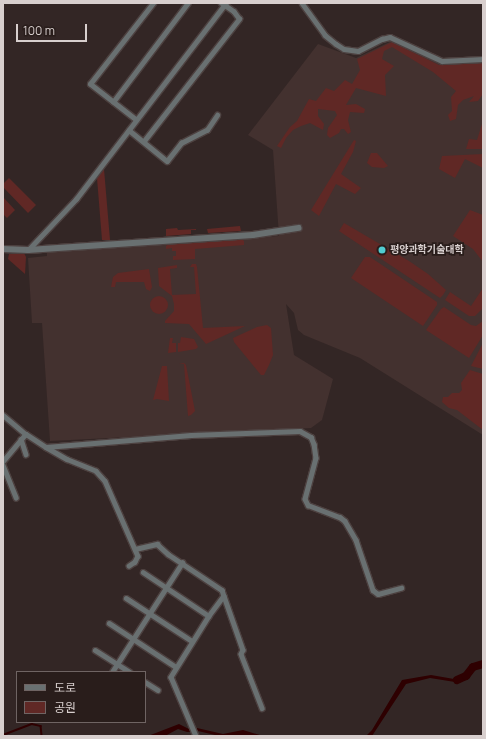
<!DOCTYPE html>
<html>
<head>
<meta charset="utf-8">
<style>
  body { margin:0 }
  #map { position:relative; width:486px; height:739px; overflow:hidden; background:#332625; font-family:Manrope,"Noto Sans KR",sans-serif }
  div>[style] { position:absolute }
  .built>* { inset:0; background:#43312f }
  .green>* { inset:0; background:#602825 }
  .round { border-radius:50% }
  .water>* { inset:0; background:#2e0001 }
  .stream>* { height:1.5px; margin:-0.75px; padding:0 0.75px; transform-origin:0.75px; border-radius:0.75px; background:#2e0001 }
  .river>* { height:8px; margin:-4px; padding:0 4px; transform-origin:4px; border-radius:4px; background:#2e0001 }
  .roads { filter:drop-shadow(1px 0 #4d4140) drop-shadow(-1px 0 #4d4140) drop-shadow(0 1px #4d4140) drop-shadow(0 -1px #4d4140) }
  .minor>* { height:4.5px; margin:-2.25px; padding:0 2.25px; transform-origin:2.25px; border-radius:2.25px; background:#697071 }
  .tertiary>* { height:5.5px; margin:-2.75px; padding:0 2.75px; transform-origin:2.75px; border-radius:2.75px; background:#697071 }
  .dots>* { width:11px; height:11px; translate:-50% -50%; box-sizing:border-box; border:2px solid #291d1b; border-radius:50% }
  span { translate:-50% -50%; white-space:nowrap; text-align:center; line-height:1.15; -webkit-text-stroke:3.5px #291d1b; paint-order:stroke }
  .poi-label { font-size:10px; color:#d8cfce; font-weight:700 }
  .left { translate:0 -50%; text-align:left }
  .frame { position:absolute; inset:0; border:4px solid #d8cfce; pointer-events:none }
  .legend { position:absolute; left:16px; top:671px; width:130px; height:52px; box-sizing:border-box; background:#291d1b; border:1px solid #6f6463; margin:0; padding:5px 7px; list-style:none; font-size:12px; color:#d8cfce }
  .legend li { display:flex; align-items:center; gap:8px; height:20px }
  .legend b { width:20px; border:1px solid #6f6463 }
  .scale { position:absolute; left:16px; top:24px; width:71px; height:18px; box-sizing:border-box; border:2px solid #d8cfce; border-top:0; padding-left:5px; font-size:12px; line-height:14px; white-space:nowrap; color:#d8cfce; -webkit-text-stroke:3px #291d1b; paint-order:stroke }
</style>
</head>
<body>
<div id="map">
  <div class="built">
    <i style="clip-path:polygon(392px 41px,439px 64px,483px 62px,483px 435px,360px 358px,304px 335px,298px 330px,294px 313px,286px 304px,294px 355px,333px 379px,322px 420px,311px 428px,50px 441px,42px 323px,32px 323px,28px 258px,47px 256px,47px 251px,279px 236px,273px 150px,248px 135px,318px 44px,356px 58px)"></i>
  </div>
  <div class="green">
    <i style="clip-path:polygon(392px 42px,439px 65px,483px 63px,483px 94px,478px 101px,469px 102px,474px 96px,463px 100px,458px 105px,456px 119px,450px 121px,448px 115px,452px 111px,451px 97px,456px 91px,433px 72px,392px 47px,384px 51px,382px 59px,394px 66px,385px 75px,386px 96px,356px 88px,346px 105px,356px 104px,365px 109px,364px 113px,350px 112px,348px 120px,351px 132px,348px 134px,344px 129px,341px 129px,339px 133px,330px 138px,327px 135px,328px 128px,337px 115px,335px 111px,318px 109px,318px 116px,324px 124px,323px 130px,310px 123px,301px 126px,293px 130px,286px 138px,281px 148px,277px 146px,290px 127px,297px 121px,309px 99px,316px 101px,326px 88px,334px 91px,345px 80px,352px 84px,360px 70px,357px 59px)"></i>
    <i style="clip-path:polygon(482px 124px,483px 149px,466px 149px,469px 139px,477px 140px)"></i>
    <i style="clip-path:polygon(354px 140px,356px 141px,353px 152px,341px 174px,361px 188px,355px 194px,336px 184px,319px 216px,311px 210px)"></i>
    <i style="clip-path:polygon(371px 153px,377px 153px,388px 166px,384px 168px,372px 167px,367px 163px)"></i>
    <i style="clip-path:polygon(483px 154px,483px 168px,465px 159px,455px 178px,439px 169px,442px 156px)"></i>
    <i style="clip-path:polygon(104px 169px,110px 240px,102px 240px,97px 178px)"></i>
    <i style="clip-path:polygon(9px 178px,36px 205px,28px 213px,3px 187px,3px 184px)"></i>
    <i style="clip-path:polygon(3px 197px,15px 210px,7px 218px,3px 214px)"></i>
    <i style="clip-path:polygon(470px 210px,483px 215px,483px 262px,473px 249px,453px 236px)"></i>
    <i style="clip-path:polygon(344px 223px,409px 261px,428px 274px,446px 290px,443px 295px,440px 298px,339px 231px)"></i>
    <i style="clip-path:polygon(240px 226px,241px 231px,208px 233px,207px 229px)"></i>
    <i style="clip-path:polygon(177px 228px,178px 230px,196px 229px,196px 230px,191px 230px,191px 234px,166px 236px,166px 229px)"></i>
    <i style="clip-path:polygon(240px 237px,244px 241px,244px 245px,195px 249px,195px 259px,173px 260px,173px 256px,176px 256px,176px 251px,172px 251px,172px 248px,166px 249px,166px 246px,169px 243px)"></i>
    <i style="clip-path:polygon(24px 253px,26px 257px,25px 274px,8px 259px,9px 254px)"></i>
    <i style="clip-path:polygon(365px 257px,370px 257px,437px 302px,437px 305px,423px 326px,351px 278px)"></i>
    <i style="clip-path:polygon(192px 264px,196px 264px,197px 267px,203px 328px,245px 326px,206px 344px,189px 324px,165px 323px,165px 321px,174px 311px,174px 304px,172px 296px,159px 286px,158px 268px,177px 265px,177px 268px,170px 269px,172px 295px,196px 294px,194px 267px,190px 267px)"></i>
    <i style="clip-path:polygon(149px 269px,152px 287px,150px 291px,146px 289px,144px 282px,116px 282px,115px 287px,111px 287px,113px 277px,118px 273px)"></i>
    <i style="clip-path:polygon(483px 288px,483px 308px,475px 316px,469px 316px,445px 300px,450px 292px,471px 306px)"></i>
    <i class="round" style="left:150px;top:296px;width:18px;height:18px"></i>
    <i style="clip-path:polygon(444px 307px,471px 325px,476px 326px,483px 321px,483px 335px,469px 358px,426px 330px,441px 309px)"></i>
    <i style="clip-path:polygon(267px 325px,271px 328px,273px 355px,269px 365px,264px 375px,261px 375px,234px 342px,233px 338px,257px 327px)"></i>
    <i style="clip-path:polygon(181px 337px,194px 339px,198px 347px,196px 349px,178px 352px,178px 343px,180px 343px)"></i>
    <i style="clip-path:polygon(170px 338px,173px 338px,172px 343px,176px 343px,176px 352px,168px 353px)"></i>
    <i style="clip-path:polygon(483px 343px,483px 369px,471px 366px)"></i>
    <i style="clip-path:polygon(179px 363px,184px 363px,186px 365px,195px 411px,191px 415px,188px 416px,184px 364px)"></i>
    <i style="clip-path:polygon(162px 366px,167px 366px,169px 401px,157px 399px,153px 400px)"></i>
    <i style="clip-path:polygon(470px 370px,483px 374px,483px 430px,457px 410px,449px 408px,442px 402px,443px 397px,448px 397px,452px 393px,459px 393px,462px 390px,461px 383px)"></i>
  </div>
  <div class="water">
    <i style="clip-path:polygon(483px 663px,483px 665px,474px 667px,465px 677px,455px 682px,430px 678px,406px 684px,372px 736px,366px 736px,372px 730px,402px 680px,431px 675px,454px 679px,464px 674px,470px 667px)"></i>
    <i style="clip-path:polygon(179px 724px,189px 729px,197px 728px,223px 734px,243px 730px,263px 736px,215px 735px,198px 731px,187px 732px,178px 729px,165px 736px,148px 736px)"></i>
  </div>
  <div class="stream">
    <i style="left:3px;top:735px;width:31px;rotate:-21deg"></i>
    <i style="left:32px;top:724px;width:9px;rotate:13deg"></i>
    <i style="left:41px;top:726px;width:10px;rotate:84deg"></i>
  </div>
  <div class="river">
    <i style="left:457px;top:680px;width:10px;rotate:-24deg"></i>
    <i style="left:466px;top:676px;width:11px;rotate:-52deg"></i>
    <i style="left:473px;top:667px;width:10px;rotate:-17deg"></i>
  </div>
  <div class="roads">
    <div class="minor">
      <i style="left:302px;top:3px;width:39px;rotate:54deg"></i>
      <i style="left:325px;top:35px;width:14px;rotate:39deg"></i>
      <i style="left:336px;top:44px;width:9px;rotate:32deg"></i>
      <i style="left:344px;top:49px;width:14px;rotate:8deg"></i>
      <i style="left:358px;top:51px;width:27px;rotate:-27deg"></i>
      <i style="left:382px;top:39px;width:8px;rotate:-14deg"></i>
      <i style="left:390px;top:37px;width:57px;rotate:24.8deg"></i>
      <i style="left:442px;top:61px;width:41px;rotate:-2.8deg"></i>
      <i style="left:113px;top:102px;width:124px;rotate:-52.9deg"></i>
      <i style="left:136px;top:120px;width:58px;rotate:-142deg"></i>
      <i style="left:90px;top:84px;width:103px;rotate:-52.1deg"></i>
      <i style="left:129px;top:130px;width:49px;rotate:39.2deg"></i>
      <i style="left:167px;top:161px;width:23px;rotate:-52deg"></i>
      <i style="left:181px;top:143px;width:29px;rotate:-27deg"></i>
      <i style="left:207px;top:130px;width:18px;rotate:-56deg"></i>
      <i style="left:144px;top:141px;width:155px;rotate:-52.1deg"></i>
      <i style="left:239px;top:19px;width:9px;rotate:-126deg"></i>
      <i style="left:234px;top:12px;width:16px;rotate:-145deg"></i>
      <i style="left:28px;top:250px;width:70px;rotate:-46.7deg"></i>
      <i style="left:76px;top:199px;width:247px;rotate:-52.6deg"></i>
      <i style="left:3px;top:415px;width:30px;rotate:40deg"></i>
      <i style="left:26px;top:434px;width:24px;rotate:33deg"></i>
      <i style="left:46px;top:447px;width:24px;rotate:30deg"></i>
      <i style="left:67px;top:459px;width:31px;rotate:22deg"></i>
      <i style="left:96px;top:471px;width:13px;rotate:48deg"></i>
      <i style="left:105px;top:481px;width:82px;rotate:66.3deg"></i>
      <i style="left:138px;top:556px;width:7px;rotate:117deg"></i>
      <i style="left:135px;top:562px;width:7px;rotate:146deg"></i>
      <i style="left:21px;top:439px;width:16px;rotate:72deg"></i>
      <i style="left:46px;top:447px;width:145px;rotate:-4.7deg"></i>
      <i style="left:191px;top:435px;width:109px;rotate:-2.1deg"></i>
      <i style="left:300px;top:431px;width:13px;rotate:29deg"></i>
      <i style="left:311px;top:437px;width:8px;rotate:67deg"></i>
      <i style="left:314px;top:444px;width:14px;rotate:82deg"></i>
      <i style="left:316px;top:458px;width:42px;rotate:105deg"></i>
      <i style="left:305px;top:499px;width:7px;rotate:63deg"></i>
      <i style="left:308px;top:505px;width:34px;rotate:21deg"></i>
      <i style="left:340px;top:517px;width:6px;rotate:39deg"></i>
      <i style="left:345px;top:521px;width:22px;rotate:60deg"></i>
      <i style="left:356px;top:540px;width:53px;rotate:71.2deg"></i>
      <i style="left:373px;top:590px;width:6px;rotate:39deg"></i>
      <i style="left:378px;top:594px;width:24px;rotate:-15deg"></i>
      <i style="left:3px;top:461px;width:35px;rotate:-50deg"></i>
      <i style="left:3px;top:465px;width:35px;rotate:68deg"></i>
      <i style="left:135px;top:549px;width:23px;rotate:-13deg"></i>
      <i style="left:157px;top:544px;width:15px;rotate:42deg"></i>
      <i style="left:168px;top:554px;width:65px;rotate:33.7deg"></i>
      <i style="left:222px;top:590px;width:6px;rotate:72deg"></i>
      <i style="left:224px;top:596px;width:25px;rotate:127deg"></i>
      <i style="left:209px;top:616px;width:72px;rotate:121.9deg"></i>
      <i style="left:171px;top:677px;width:64px;rotate:67deg"></i>
      <i style="left:143px;top:572px;width:79px;rotate:33.7deg"></i>
      <i style="left:224px;top:596px;width:57px;rotate:70.6deg"></i>
      <i style="left:243px;top:650px;width:4px;rotate:117deg"></i>
      <i style="left:241px;top:654px;width:58px;rotate:68.7deg"></i>
      <i style="left:126px;top:598px;width:79px;rotate:33.1deg"></i>
      <i style="left:109px;top:623px;width:80px;rotate:33.3deg"></i>
      <i style="left:95px;top:650px;width:41px;rotate:32.2deg"></i>
      <i style="left:112px;top:672px;width:130px;rotate:-57.3deg"></i>
      <i style="left:145px;top:682px;width:15px;rotate:32deg"></i>
    </div>
    <div class="tertiary">
      <i style="left:3px;top:249px;width:25px;rotate:2deg"></i>
      <i style="left:28px;top:250px;width:225px;rotate:-3.8deg"></i>
      <i style="left:253px;top:235px;width:46px;rotate:-8.8deg"></i>
    </div>
  </div>
  <div class="dots">
    <i style="left:382px;top:250px;background:#51ccd1"></i>
  </div>
  <div class="poi-label">
    <span class="left" style="left:390px;top:250px">평양과학기술대학</span>
  </div>
  <div class="frame"></div>
  <ul class="legend">
  <li><b style="height:5px;background:#697071"></b>도로</li>
  <li><b style="height:11px;background:#602825"></b>공원</li>
  </ul>
  <div class="scale">100 m</div>
</div>
</body>
</html>
